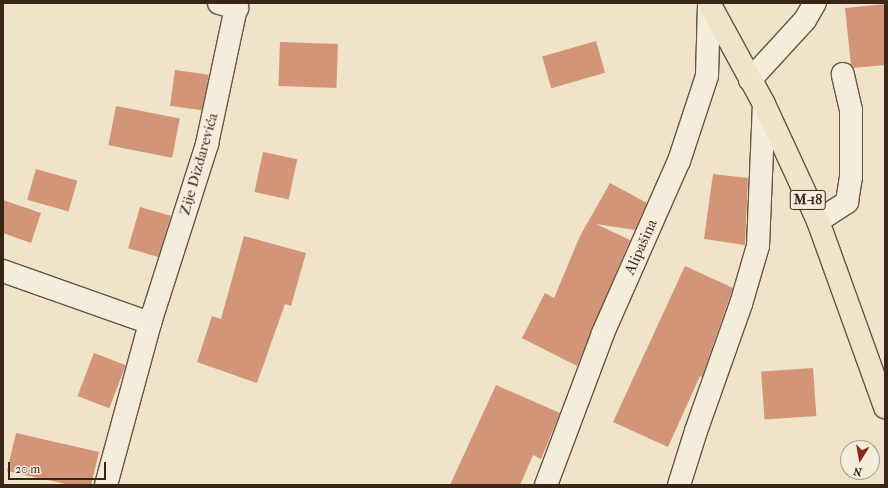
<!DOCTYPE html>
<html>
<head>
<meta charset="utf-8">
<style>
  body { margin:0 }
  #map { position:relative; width:888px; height:488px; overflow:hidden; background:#efe3c9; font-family:"IM FELL French Canon",serif }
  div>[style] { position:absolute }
  .building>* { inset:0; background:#d39577; transform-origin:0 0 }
  .roads { filter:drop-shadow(1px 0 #675544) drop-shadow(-1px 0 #675544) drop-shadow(0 1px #675544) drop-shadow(0 -1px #675544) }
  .minor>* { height:22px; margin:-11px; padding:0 11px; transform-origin:11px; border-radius:11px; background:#f5eddc }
  .major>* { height:22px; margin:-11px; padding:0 11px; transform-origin:11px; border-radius:11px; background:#efe3c9 }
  span { translate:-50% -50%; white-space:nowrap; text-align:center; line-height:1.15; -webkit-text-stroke:4px #f5eddc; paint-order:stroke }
  .shield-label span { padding:1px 3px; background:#f5eddc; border:1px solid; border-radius:3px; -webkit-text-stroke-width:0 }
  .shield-label { font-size:14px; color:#3a2617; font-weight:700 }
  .street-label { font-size:15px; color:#3a2617 }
  .frame { position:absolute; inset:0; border:4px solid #3a2617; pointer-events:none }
  .north { position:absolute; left:840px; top:440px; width:40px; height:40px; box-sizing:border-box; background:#f5eddc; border:1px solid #aa9d8d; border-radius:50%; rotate:191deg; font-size:11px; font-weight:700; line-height:16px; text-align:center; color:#3a2617 }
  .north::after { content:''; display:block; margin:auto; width:14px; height:18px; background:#8f2418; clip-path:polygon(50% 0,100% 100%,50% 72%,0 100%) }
  .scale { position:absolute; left:8px; top:462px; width:98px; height:18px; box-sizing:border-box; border:2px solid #3a2617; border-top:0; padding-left:5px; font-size:12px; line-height:14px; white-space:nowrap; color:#3a2617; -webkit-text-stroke:3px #f5eddc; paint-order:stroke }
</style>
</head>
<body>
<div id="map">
  <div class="building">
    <i style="clip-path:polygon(885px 4px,885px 65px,853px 68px,851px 65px,845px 8px)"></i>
    <i style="left:596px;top:41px;width:33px;height:56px;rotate:74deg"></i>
    <i style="left:280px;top:42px;width:58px;height:44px;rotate:2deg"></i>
    <i style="left:175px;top:70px;width:34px;height:36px;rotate:8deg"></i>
    <i style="left:116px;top:106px;width:65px;height:40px;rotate:11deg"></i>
    <i style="left:263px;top:152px;width:35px;height:41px;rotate:12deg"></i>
    <i style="left:36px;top:169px;width:43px;height:32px;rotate:16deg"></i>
    <i style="clip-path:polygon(713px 174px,748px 178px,745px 245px,704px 239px)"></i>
    <i style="clip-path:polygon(610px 183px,647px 203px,635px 230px,596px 224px,630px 240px,577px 366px,522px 338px,545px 293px,554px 298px,580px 236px)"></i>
    <i style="clip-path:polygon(3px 200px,41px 213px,31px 243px,3px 233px)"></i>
    <i style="left:140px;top:207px;width:32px;height:43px;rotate:16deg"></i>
    <i style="clip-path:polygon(244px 236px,306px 253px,291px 306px,285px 304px,257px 383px,197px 362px,212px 316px,221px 319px)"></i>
    <i style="clip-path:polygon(685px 266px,733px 288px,702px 377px,700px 376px,668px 447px,613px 422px)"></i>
    <i style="left:94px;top:353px;width:34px;height:46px;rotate:21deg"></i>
    <i style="left:813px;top:368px;width:48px;height:52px;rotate:86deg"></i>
    <i style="clip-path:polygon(496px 385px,560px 413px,541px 459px,533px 455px,520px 485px,450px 485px)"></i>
    <i style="clip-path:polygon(16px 433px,99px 452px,91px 485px,70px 485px,7px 471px)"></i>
  </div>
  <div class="roads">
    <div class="minor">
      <i style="left:219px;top:3px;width:19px;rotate:16deg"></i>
      <i style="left:750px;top:80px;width:81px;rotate:-47.5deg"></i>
      <i style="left:805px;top:20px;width:20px;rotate:-60deg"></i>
      <i style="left:818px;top:221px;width:35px;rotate:-33deg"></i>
      <i style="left:847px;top:202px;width:25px;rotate:-81deg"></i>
      <i style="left:851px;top:177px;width:67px;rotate:-90deg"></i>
      <i style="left:851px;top:110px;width:37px;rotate:-103deg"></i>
      <i style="left:3px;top:271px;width:156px;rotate:19.5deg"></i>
      <i style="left:106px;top:485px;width:168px;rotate:-74.8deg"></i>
      <i style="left:150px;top:323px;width:188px;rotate:-72.3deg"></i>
      <i style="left:207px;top:144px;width:144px;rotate:-78deg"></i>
      <i style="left:546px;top:485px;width:162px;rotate:-69.4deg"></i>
      <i style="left:603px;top:333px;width:188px;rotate:-66.2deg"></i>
      <i style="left:679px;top:161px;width:89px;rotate:-71.8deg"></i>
      <i style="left:707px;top:76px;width:73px;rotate:-88.4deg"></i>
      <i style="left:679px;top:485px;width:57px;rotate:-72.5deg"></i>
      <i style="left:696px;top:431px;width:135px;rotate:-70.5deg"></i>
      <i style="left:741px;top:304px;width:60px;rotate:-73.7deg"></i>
      <i style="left:758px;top:246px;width:142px;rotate:-87.6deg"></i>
    </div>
    <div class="major">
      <i style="left:709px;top:3px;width:115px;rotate:61.4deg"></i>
      <i style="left:764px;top:104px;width:129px;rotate:65.2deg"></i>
      <i style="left:818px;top:221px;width:198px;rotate:70.2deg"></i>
    </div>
  </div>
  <div class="shield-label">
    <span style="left:808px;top:200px">M-18</span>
  </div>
  <div class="street-label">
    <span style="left:199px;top:164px;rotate:-74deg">Zije Dizdarevića</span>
    <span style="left:641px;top:247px;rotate:-66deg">Alipašina</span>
  </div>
  <div class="frame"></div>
  <div class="north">N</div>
  <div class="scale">20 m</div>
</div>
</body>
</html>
